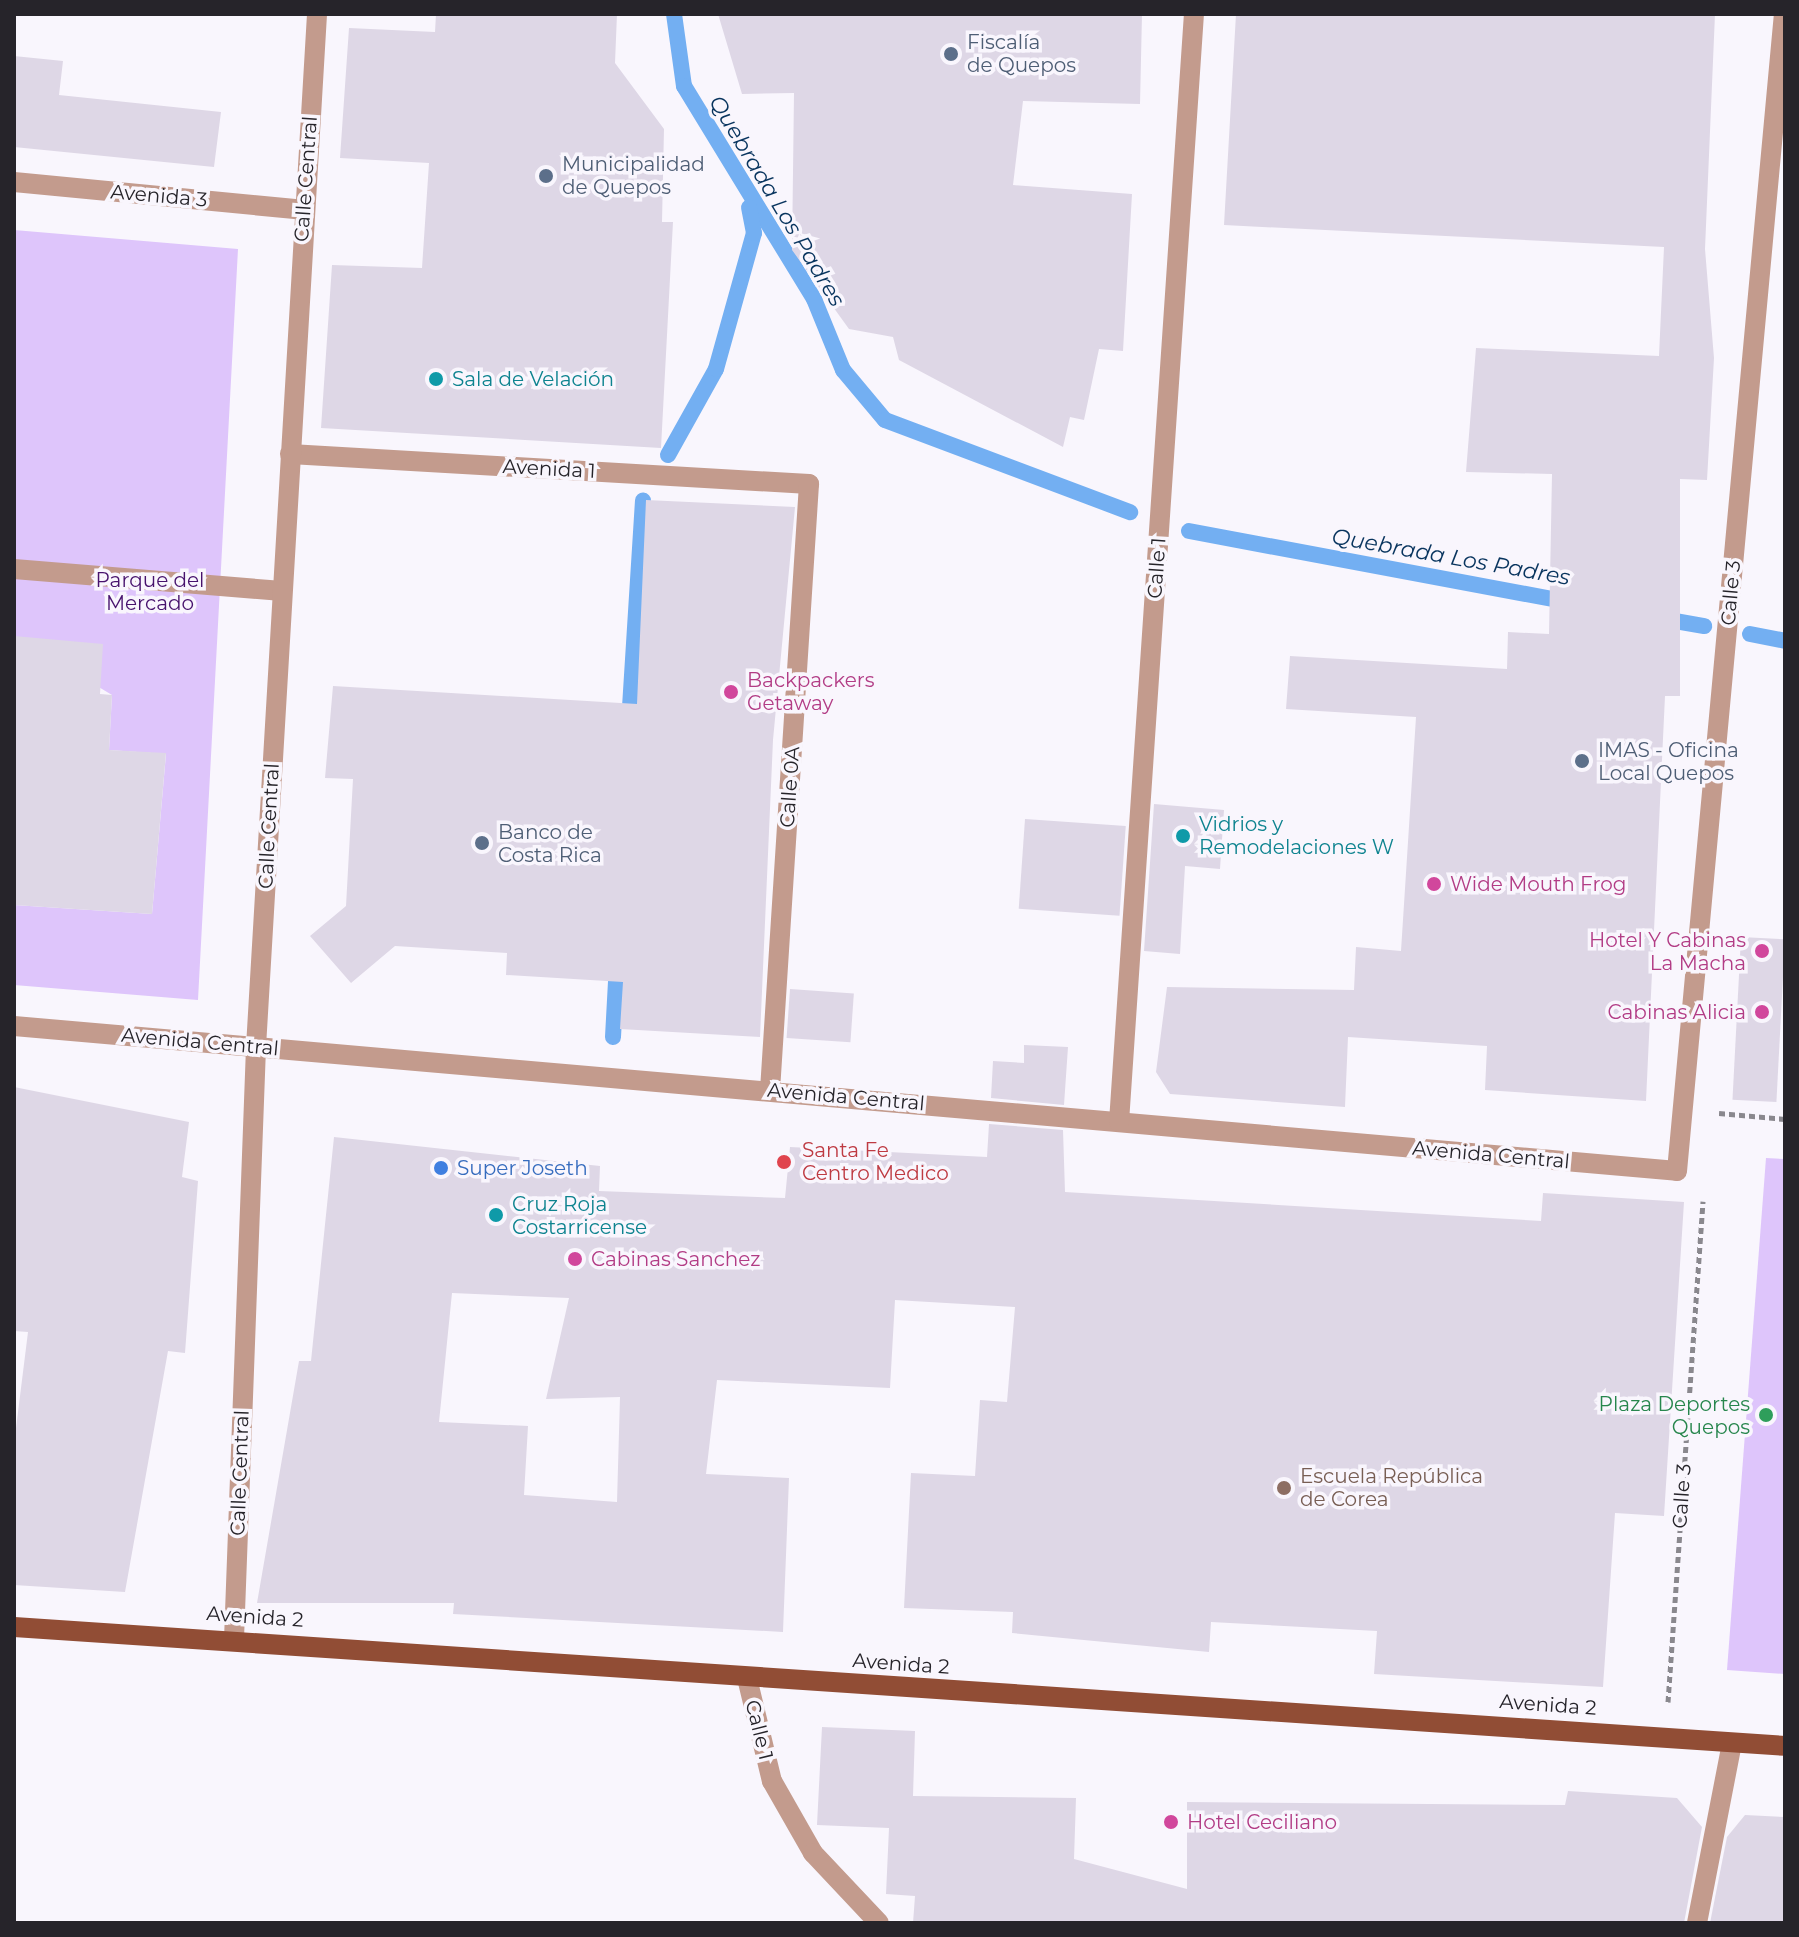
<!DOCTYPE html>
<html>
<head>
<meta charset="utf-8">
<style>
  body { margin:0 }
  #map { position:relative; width:1799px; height:1937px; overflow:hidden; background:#f9f6fd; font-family:Montserrat,sans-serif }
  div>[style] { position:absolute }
  .green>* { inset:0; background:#dec5fb }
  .stream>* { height:16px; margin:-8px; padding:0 8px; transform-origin:8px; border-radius:8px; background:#73aff2 }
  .building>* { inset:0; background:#ded7e6; transform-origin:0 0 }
  .path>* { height:5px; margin-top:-2.5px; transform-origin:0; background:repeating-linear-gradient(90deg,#8a888e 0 6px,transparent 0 10px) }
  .minor>* { height:20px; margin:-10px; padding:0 10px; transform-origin:10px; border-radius:10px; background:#c39b8d }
  .major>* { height:20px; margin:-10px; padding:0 10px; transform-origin:10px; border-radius:10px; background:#914d35 }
  .dots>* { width:22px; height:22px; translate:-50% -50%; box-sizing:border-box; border:4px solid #f9f6fd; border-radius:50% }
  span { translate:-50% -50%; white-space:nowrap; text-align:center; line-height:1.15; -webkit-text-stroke:7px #f9f6fd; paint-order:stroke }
  .service-label { font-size:20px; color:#4e5e75 }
  .left { translate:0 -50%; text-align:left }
  .street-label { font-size:20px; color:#26242a }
  .culture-label { font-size:20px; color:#0d838f }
  .park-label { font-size:20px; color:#47126d }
  .hotel-label { font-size:20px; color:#b23c85 }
  .right { translate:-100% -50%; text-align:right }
  .health-label { font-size:20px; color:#be3a42 }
  .shop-label { font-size:20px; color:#366cbe }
  .leisure-label { font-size:20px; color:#27864d }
  .education-label { font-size:20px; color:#785e54 }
  .water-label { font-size:22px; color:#08345e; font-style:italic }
  .frame { position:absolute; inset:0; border:16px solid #26242a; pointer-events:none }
</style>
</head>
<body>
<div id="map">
  <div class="green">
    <i style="clip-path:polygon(14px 230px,238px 249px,198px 1000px,14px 985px,14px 905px,152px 914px,166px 754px,109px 750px,112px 695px,14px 636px)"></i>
    <i style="clip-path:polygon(1766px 1158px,1785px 1159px,1785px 1674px,1727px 1670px)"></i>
  </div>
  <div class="stream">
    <i style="left:674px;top:14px;width:73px;rotate:82.1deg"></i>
    <i style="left:684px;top:86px;width:250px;rotate:58.6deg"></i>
    <i style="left:814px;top:299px;width:77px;rotate:67.8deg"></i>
    <i style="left:843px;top:370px;width:65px;rotate:50deg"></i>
    <i style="left:885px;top:420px;width:262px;rotate:20.6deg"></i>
    <i style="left:668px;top:455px;width:98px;rotate:-60.8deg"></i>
    <i style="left:716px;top:369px;width:141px;rotate:-74.4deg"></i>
    <i style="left:754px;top:233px;width:26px;rotate:-101deg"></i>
    <i style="left:1189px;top:531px;width:386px;rotate:10.6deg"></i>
    <i style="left:1658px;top:618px;width:47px;rotate:9.9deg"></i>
    <i style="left:1750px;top:634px;width:36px;rotate:11deg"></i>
    <i style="left:629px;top:723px;width:223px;rotate:-86.4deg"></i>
    <i style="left:613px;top:1037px;width:75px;rotate:-86.9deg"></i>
  </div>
  <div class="building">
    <i style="clip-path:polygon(436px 14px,617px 14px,615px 63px,664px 129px,662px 222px,673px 222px,661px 448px,321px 428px,332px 265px,422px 268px,429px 163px,340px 158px,349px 28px,435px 32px)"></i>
    <i style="clip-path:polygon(718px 14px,1142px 14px,1140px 104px,1023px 101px,1013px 185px,1132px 194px,1123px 351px,1099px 349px,1084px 420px,1070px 417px,1063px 447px,899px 360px,893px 337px,849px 329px,792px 250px,794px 93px,742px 94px)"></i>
    <i style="clip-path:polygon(1236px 14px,1715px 14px,1705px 249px,1714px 358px,1707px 480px,1680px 479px,1680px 696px,1665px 696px,1646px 1101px,1485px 1090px,1487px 1046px,1348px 1037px,1345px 1107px,1170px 1094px,1156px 1072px,1167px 987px,1354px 990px,1356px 947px,1401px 951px,1416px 717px,1286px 709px,1290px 656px,1507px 669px,1508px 632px,1549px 634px,1552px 474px,1466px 472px,1476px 348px,1659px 356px,1664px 247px,1224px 225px)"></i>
    <i style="clip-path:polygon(14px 56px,63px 61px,59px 95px,221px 112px,214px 167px,14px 147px)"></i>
    <i style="clip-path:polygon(646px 500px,795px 507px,773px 740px,760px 1037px,620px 1029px,623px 982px,506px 975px,507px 953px,395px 946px,351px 983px,310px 936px,346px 906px,353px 779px,325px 778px,333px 686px,637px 704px)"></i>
    <i style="clip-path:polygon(14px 636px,103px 644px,100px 694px,112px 695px,109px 750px,166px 753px,152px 914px,14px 905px)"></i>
    <i style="clip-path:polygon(1154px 804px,1224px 810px,1220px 869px,1185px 866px,1180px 954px,1144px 951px)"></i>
    <i style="left:1025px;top:819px;width:101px;height:90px;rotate:4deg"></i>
    <i style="left:1741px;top:937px;width:44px;height:163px;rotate:3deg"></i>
    <i style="left:790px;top:989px;width:64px;height:49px;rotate:4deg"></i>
    <i style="clip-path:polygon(1024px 1045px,1068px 1047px,1064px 1105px,991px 1098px,993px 1061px,1024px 1063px)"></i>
    <i style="clip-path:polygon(14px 1087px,189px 1122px,182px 1177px,198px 1181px,185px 1353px,168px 1351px,125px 1592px,14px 1585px,14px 1444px,28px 1332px,14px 1331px)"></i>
    <i style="clip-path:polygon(evenodd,989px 1124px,1063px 1130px,1065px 1192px,1541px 1221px,1543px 1193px,1684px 1202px,1664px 1516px,1615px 1513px,1603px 1687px,1374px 1674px,1377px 1631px,1211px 1622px,1209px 1652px,1012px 1633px,1013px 1612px,904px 1608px,911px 1473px,975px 1476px,980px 1400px,1007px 1402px,1015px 1307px,895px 1300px,890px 1388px,717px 1380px,706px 1474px,789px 1478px,783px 1632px,453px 1614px,454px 1603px,257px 1603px,299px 1361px,311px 1361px,334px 1137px,600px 1166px,599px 1191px,785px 1198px,790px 1147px,987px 1157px,989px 1124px,452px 1293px,569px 1298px,546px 1399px,620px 1397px,617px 1502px,524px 1495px,528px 1426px,439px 1422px,452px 1293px)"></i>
    <i style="clip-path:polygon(822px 1727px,915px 1731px,913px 1796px,1076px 1798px,1074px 1859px,1187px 1889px,1187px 1802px,1565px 1805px,1568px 1791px,1677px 1798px,1702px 1827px,1684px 1923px,913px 1923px,915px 1896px,886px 1894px,889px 1828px,817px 1825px)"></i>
    <i style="clip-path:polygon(1745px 1815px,1785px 1817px,1785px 1923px,1710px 1923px,1727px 1837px)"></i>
  </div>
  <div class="path">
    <i style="left:1719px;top:1113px;width:66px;rotate:5.2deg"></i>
    <i style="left:1668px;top:1702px;width:502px;rotate:-86deg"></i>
  </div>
  <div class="minor">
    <i style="left:14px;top:182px;width:290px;rotate:5.5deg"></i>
    <i style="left:290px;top:454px;width:520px;rotate:3.31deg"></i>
    <i style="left:809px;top:484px;width:607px;rotate:93.68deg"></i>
    <i style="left:14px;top:569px;width:269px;rotate:4.7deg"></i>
    <i style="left:14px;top:1026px;width:1669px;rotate:4.98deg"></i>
    <i style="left:1677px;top:1171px;width:1162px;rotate:-84.72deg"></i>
    <i style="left:1119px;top:1122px;width:1111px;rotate:-86.13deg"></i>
    <i style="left:234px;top:1639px;width:592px;rotate:-87.87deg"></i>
    <i style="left:256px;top:1047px;width:1035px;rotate:-86.62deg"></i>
    <i style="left:747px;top:1678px;width:106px;rotate:76.4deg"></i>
    <i style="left:772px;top:1781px;width:83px;rotate:60.3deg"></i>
    <i style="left:813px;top:1853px;width:96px;rotate:46.7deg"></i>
    <i style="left:1697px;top:1923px;width:183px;rotate:-79deg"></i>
  </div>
  <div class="major">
    <i style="left:14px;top:1627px;width:1775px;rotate:3.84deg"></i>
  </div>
  <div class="dots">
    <i style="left:951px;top:54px;background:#5c6f8a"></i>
    <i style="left:546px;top:176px;background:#5c6f8a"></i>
    <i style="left:436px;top:379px;background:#0f9aa8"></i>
    <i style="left:731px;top:692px;background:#d1479c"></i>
    <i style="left:1582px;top:761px;background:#5c6f8a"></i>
    <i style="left:1183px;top:836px;background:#0f9aa8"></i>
    <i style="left:482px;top:843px;background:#5c6f8a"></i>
    <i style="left:1434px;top:884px;background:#d1479c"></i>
    <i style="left:1762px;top:951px;background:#d1479c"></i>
    <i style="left:1762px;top:1012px;background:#d1479c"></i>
    <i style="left:784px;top:1162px;background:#e0444e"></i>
    <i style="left:441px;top:1168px;background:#3f7fe0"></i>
    <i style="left:496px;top:1215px;background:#0f9aa8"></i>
    <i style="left:575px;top:1259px;background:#d1479c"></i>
    <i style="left:1766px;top:1415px;background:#2e9e5b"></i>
    <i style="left:1284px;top:1488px;background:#8d6e63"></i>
    <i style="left:1171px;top:1822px;background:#d1479c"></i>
  </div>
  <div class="service-label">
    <span class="left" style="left:967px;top:54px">Fiscalía<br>de Quepos</span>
    <span class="left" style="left:562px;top:176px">Municipalidad<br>de Quepos</span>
    <span class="left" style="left:1598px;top:762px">IMAS - Oficina<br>Local Quepos</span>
    <span class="left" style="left:498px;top:844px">Banco de<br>Costa Rica</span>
  </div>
  <div class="street-label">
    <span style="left:306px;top:179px;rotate:-86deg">Calle Central</span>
    <span style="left:159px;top:196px;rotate:5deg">Avenida 3</span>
    <span style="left:549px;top:469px;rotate:3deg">Avenida 1</span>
    <span style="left:1157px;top:568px;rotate:-86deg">Calle 1</span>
    <span style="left:1731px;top:593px;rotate:-85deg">Calle 3</span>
    <span style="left:790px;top:787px;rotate:-86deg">Calle 0A</span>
    <span style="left:269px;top:826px;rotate:-87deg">Calle Central</span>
    <span style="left:200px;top:1042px;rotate:5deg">Avenida Central</span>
    <span style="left:846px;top:1097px;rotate:5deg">Avenida Central</span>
    <span style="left:1491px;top:1155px;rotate:5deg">Avenida Central</span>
    <span style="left:240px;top:1473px;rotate:-88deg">Calle Central</span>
    <span style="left:1682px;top:1496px;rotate:-86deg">Calle 3</span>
    <span style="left:255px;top:1617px;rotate:4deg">Avenida 2</span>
    <span style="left:901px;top:1664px;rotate:4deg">Avenida 2</span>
    <span style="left:1548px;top:1705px;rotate:4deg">Avenida 2</span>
    <span style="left:759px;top:1730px;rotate:76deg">Calle 1</span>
  </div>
  <div class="culture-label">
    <span class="left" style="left:452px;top:379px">Sala de Velación</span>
    <span class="left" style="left:1199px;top:836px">Vidrios y<br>Remodelaciones W</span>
    <span class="left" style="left:512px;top:1216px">Cruz Roja<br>Costarricense</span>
  </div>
  <div class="park-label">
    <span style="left:150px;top:592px">Parque del<br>Mercado</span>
  </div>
  <div class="hotel-label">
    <span class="left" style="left:747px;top:692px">Backpackers<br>Getaway</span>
    <span class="left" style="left:1450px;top:884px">Wide Mouth Frog</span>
    <span class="right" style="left:1746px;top:952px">Hotel Y Cabinas<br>La Macha</span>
    <span class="right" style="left:1746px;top:1012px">Cabinas Alicia</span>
    <span class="left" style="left:591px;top:1259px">Cabinas Sanchez</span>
    <span class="left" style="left:1187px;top:1822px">Hotel Ceciliano</span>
  </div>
  <div class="health-label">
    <span class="left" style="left:802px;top:1162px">Santa Fe<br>Centro Medico</span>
  </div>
  <div class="shop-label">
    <span class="left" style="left:457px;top:1168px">Super Joseth</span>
  </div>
  <div class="leisure-label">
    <span class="right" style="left:1750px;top:1416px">Plaza Deportes<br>Quepos</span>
  </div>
  <div class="education-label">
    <span class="left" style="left:1300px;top:1488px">Escuela República<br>de Corea</span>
  </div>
  <div class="water-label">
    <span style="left:777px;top:201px;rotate:59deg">Quebrada Los Padres</span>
    <span style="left:1451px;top:557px;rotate:10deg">Quebrada Los Padres</span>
  </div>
  <div class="frame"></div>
</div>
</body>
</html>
